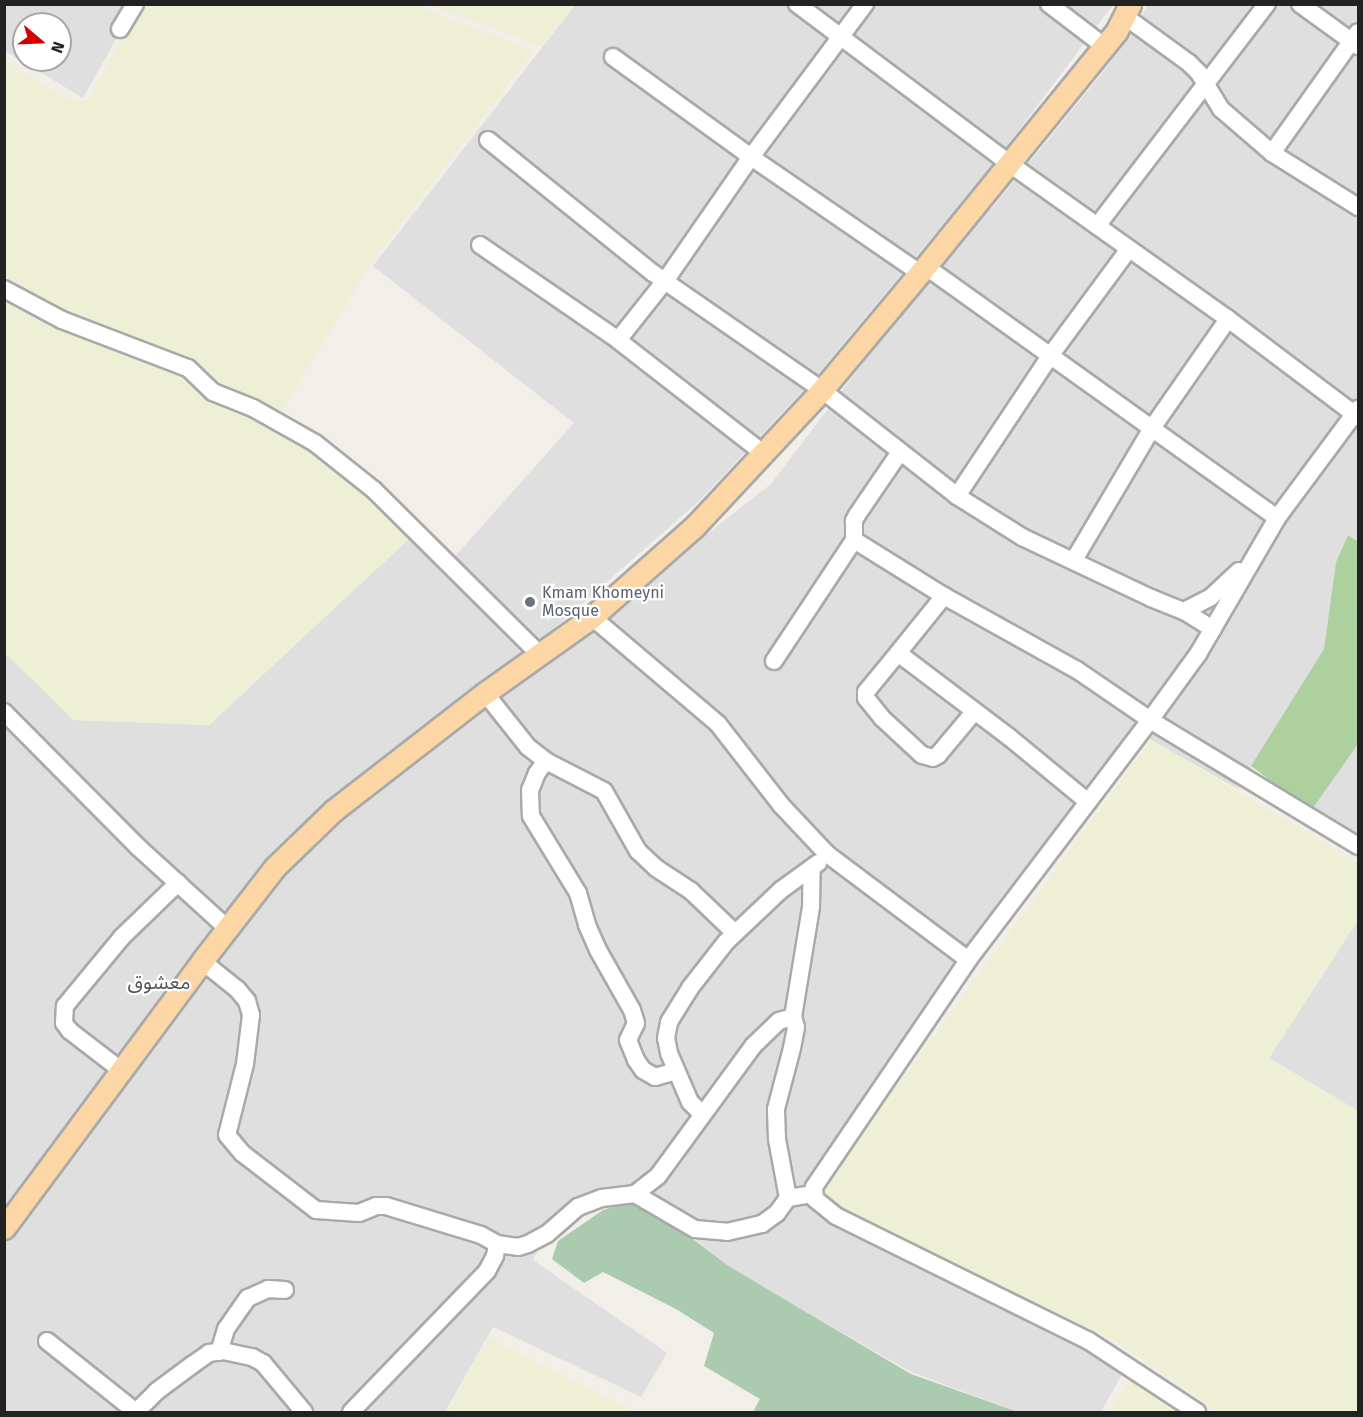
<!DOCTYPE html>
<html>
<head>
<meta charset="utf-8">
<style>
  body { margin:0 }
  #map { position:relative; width:1363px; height:1417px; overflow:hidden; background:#f2efe9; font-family:"Fira Sans","Noto Sans Arabic",sans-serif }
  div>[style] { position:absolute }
  .residential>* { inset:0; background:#e0dfdf }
  .farmland>* { inset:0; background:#eef0d5 }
  .forest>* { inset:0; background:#add19e }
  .cemetery>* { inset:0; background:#aacbaf }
  .roads { filter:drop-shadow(2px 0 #a9a9a9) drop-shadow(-2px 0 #a9a9a9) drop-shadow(0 2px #a9a9a9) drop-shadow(0 -2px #a9a9a9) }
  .minor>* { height:16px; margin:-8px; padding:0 8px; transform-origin:8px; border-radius:8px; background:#fff }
  .major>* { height:21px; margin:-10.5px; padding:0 10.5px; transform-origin:10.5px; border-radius:10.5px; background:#fcd6a4 }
  .dots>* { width:16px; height:16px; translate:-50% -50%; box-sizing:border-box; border:3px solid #fff; border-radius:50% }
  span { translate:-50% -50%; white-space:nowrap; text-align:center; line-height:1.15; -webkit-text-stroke:4.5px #fff; paint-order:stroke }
  .worship-label { font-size:16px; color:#5b616d }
  .left { translate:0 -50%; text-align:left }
  .quarter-label { font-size:20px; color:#555 }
  .frame { position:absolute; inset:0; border:6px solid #222; pointer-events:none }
  .north { position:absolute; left:12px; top:12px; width:60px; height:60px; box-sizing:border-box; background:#fff; border:2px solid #a7a7a7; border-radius:50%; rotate:109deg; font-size:16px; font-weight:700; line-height:24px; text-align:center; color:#222 }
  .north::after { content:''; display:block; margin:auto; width:21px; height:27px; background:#d40000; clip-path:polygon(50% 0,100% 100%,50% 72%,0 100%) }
</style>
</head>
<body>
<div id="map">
  <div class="residential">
    <i style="clip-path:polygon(evenodd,4px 5px,135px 5px,83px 98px,5px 51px,4px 5px,24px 24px,60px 24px,60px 60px,24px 60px,24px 24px)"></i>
    <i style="clip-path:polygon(575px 5px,1113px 5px,994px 163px,812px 381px,700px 500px,533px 647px,556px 652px,771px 484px,929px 276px,997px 202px,1107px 67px,1148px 5px,1358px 5px,1358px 542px,1348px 535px,1336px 562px,1324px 649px,1238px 789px,1151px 740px,1140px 730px,822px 1162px,809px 1201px,1125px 1369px,1101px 1412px,1018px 1412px,911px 1372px,735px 1271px,640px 1195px,558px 1213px,533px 1260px,667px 1353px,641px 1397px,493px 1327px,445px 1412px,5px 1412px,4px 652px,74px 720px,209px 725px,412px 536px,449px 563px,574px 423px,373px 266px)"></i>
    <i style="clip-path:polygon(1358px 744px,1358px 854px,1311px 811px)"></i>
    <i style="clip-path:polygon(1358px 920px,1358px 1111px,1269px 1058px)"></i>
  </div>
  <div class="farmland">
    <i style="clip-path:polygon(141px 4px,415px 5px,533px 51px,369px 266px,279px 416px,412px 536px,209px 725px,74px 720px,5px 652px,4px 60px,69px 100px,88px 100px)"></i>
    <i style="clip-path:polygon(430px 5px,575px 4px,575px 5px,541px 46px)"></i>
    <i style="clip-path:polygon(1151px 740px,1358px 863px,1358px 920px,1269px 1058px,1358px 1111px,1358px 1412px,1219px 1412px,1113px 1340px,816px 1196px)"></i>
    <i style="clip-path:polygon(488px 1337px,636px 1412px,447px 1412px)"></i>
    <i style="clip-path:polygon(1129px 1379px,1180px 1412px,1109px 1412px)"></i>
  </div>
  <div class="forest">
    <i style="clip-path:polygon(1348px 535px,1358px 542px,1358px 744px,1311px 811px,1251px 766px,1324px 649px,1336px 562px)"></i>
  </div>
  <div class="cemetery">
    <i style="clip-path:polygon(639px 1198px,730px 1267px,911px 1374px,1018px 1412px,753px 1412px,760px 1399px,704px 1366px,714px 1333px,676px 1309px,603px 1272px,584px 1283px,552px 1259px,558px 1241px,603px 1210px)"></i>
  </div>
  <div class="roads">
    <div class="minor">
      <i style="left:797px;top:4px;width:266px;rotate:36.9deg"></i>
      <i style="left:1010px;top:164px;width:267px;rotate:35.4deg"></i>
      <i style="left:1228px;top:319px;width:163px;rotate:37deg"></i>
      <i style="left:1049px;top:4px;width:69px;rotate:37.4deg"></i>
      <i style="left:1300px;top:4px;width:72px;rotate:35.9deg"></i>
      <i style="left:1123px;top:15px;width:82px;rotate:36deg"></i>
      <i style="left:1189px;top:63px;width:14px;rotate:45deg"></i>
      <i style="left:1199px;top:73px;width:42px;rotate:58.6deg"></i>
      <i style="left:1221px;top:109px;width:67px;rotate:40.8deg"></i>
      <i style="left:1272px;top:153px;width:102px;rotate:32.1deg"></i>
      <i style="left:120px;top:29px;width:29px;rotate:-59deg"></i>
      <i style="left:613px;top:57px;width:170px;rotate:35.9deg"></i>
      <i style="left:751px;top:157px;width:205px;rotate:34.5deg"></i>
      <i style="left:488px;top:140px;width:212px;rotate:38.9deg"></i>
      <i style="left:653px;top:273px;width:206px;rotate:34.7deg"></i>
      <i style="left:822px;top:390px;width:172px;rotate:38.1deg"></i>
      <i style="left:957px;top:496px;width:77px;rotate:32.2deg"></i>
      <i style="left:1022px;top:537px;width:143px;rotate:25.3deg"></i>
      <i style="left:1151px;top:598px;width:35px;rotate:22deg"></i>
      <i style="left:1184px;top:611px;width:34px;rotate:32deg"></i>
      <i style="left:1272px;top:153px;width:148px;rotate:-54.6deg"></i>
      <i style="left:1097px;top:226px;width:280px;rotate:-52.6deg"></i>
      <i style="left:480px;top:245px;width:168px;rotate:34.5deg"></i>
      <i style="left:925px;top:266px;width:433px;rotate:35.6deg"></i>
      <i style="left:4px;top:289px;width:66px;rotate:28.1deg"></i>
      <i style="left:62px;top:320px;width:135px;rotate:20.9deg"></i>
      <i style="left:188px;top:368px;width:35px;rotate:44deg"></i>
      <i style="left:213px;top:392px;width:43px;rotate:21.8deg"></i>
      <i style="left:253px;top:408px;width:71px;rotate:29.4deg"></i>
      <i style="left:315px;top:443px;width:75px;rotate:38.5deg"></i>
      <i style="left:374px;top:490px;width:234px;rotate:44.8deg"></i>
      <i style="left:900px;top:452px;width:76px;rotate:124.3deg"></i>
      <i style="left:857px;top:515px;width:7px;rotate:117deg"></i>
      <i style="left:854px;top:521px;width:19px;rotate:90deg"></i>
      <i style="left:854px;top:540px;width:106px;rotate:31.9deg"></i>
      <i style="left:944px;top:596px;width:152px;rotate:29.1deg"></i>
      <i style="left:1077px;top:670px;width:88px;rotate:34.4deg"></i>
      <i style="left:1150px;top:720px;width:243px;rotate:31.2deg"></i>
      <i style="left:763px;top:453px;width:184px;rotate:-142.1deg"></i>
      <i style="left:618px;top:340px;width:75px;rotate:-51.5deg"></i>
      <i style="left:665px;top:281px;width:151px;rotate:-55.3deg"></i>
      <i style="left:751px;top:157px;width:191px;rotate:-53.3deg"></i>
      <i style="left:957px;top:496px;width:168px;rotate:-56.4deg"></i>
      <i style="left:1050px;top:356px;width:133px;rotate:-53.6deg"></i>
      <i style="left:1074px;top:560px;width:153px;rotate:-59.4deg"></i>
      <i style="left:1152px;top:428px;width:133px;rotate:-55.1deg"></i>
      <i style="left:944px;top:596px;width:73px;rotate:128.9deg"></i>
      <i style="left:898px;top:653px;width:139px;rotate:37.1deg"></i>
      <i style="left:1009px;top:737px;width:102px;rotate:39.4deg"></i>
      <i style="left:1184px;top:611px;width:30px;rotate:-27deg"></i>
      <i style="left:1211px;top:597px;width:38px;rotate:-43deg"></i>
      <i style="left:592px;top:617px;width:165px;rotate:40.3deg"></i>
      <i style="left:718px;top:724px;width:103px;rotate:52.1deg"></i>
      <i style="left:781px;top:805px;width:67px;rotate:46.8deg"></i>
      <i style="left:827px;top:854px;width:176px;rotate:36.9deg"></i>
      <i style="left:898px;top:653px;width:50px;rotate:129.4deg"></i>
      <i style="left:866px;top:692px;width:6px;rotate:90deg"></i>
      <i style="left:866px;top:698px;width:26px;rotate:51deg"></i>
      <i style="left:882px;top:718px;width:54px;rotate:42.8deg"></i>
      <i style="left:922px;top:755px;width:11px;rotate:15deg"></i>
      <i style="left:933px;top:758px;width:6px;rotate:-31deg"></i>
      <i style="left:938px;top:755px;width:56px;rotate:-50.1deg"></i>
      <i style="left:774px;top:661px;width:145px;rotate:-56.5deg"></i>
      <i style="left:485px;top:693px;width:69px;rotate:51.5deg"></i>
      <i style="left:528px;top:747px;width:23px;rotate:38deg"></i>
      <i style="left:546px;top:761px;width:15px;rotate:127deg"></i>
      <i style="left:537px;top:773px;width:18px;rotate:112deg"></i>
      <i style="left:530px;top:790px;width:26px;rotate:88deg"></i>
      <i style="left:531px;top:816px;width:90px;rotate:58.6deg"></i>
      <i style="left:578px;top:893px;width:33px;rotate:74deg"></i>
      <i style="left:587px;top:925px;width:27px;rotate:66deg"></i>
      <i style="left:598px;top:950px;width:69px;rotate:60.5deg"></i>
      <i style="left:632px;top:1010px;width:14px;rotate:73deg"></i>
      <i style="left:636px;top:1023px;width:19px;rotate:115deg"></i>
      <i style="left:628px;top:1040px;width:22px;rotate:68deg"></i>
      <i style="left:636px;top:1060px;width:12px;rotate:55deg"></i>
      <i style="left:643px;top:1070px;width:14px;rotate:30deg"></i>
      <i style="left:655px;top:1077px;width:22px;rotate:-16deg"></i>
      <i style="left:4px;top:712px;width:190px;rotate:45.2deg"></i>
      <i style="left:138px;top:847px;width:120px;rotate:42.3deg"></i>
      <i style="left:546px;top:761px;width:65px;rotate:27.3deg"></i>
      <i style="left:604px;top:791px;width:69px;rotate:60.5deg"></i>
      <i style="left:638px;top:851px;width:25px;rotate:43deg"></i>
      <i style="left:656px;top:868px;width:42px;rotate:33.3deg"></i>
      <i style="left:691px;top:891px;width:61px;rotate:43.7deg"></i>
      <i style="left:202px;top:961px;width:45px;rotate:38.7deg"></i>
      <i style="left:237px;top:989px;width:16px;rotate:50deg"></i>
      <i style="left:247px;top:1001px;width:15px;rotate:74deg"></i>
      <i style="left:251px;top:1015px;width:49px;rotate:97deg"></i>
      <i style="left:245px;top:1064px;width:73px;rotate:104.2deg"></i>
      <i style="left:227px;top:1135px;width:23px;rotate:50deg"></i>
      <i style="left:242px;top:1153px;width:93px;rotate:37.6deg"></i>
      <i style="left:316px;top:1210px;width:43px;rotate:4deg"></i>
      <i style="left:359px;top:1213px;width:18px;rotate:-22deg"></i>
      <i style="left:376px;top:1206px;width:10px"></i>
      <i style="left:386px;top:1206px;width:99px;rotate:17deg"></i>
      <i style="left:481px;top:1235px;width:18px;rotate:29deg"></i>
      <i style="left:122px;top:1071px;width:66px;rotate:-142.4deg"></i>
      <i style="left:70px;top:1031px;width:10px;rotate:-127deg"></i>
      <i style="left:64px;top:1023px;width:17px;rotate:-87deg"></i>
      <i style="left:65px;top:1006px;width:89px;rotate:-50.4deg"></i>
      <i style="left:122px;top:937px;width:78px;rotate:-44deg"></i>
      <i style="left:702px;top:1114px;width:17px;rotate:-135deg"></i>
      <i style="left:690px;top:1102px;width:53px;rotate:-113.2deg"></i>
      <i style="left:669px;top:1053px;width:15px;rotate:-101deg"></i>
      <i style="left:666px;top:1038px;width:16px;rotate:-79deg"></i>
      <i style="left:669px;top:1022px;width:40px;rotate:-58deg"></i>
      <i style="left:690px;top:988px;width:58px;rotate:-52deg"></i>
      <i style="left:726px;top:942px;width:76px;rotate:-43.4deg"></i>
      <i style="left:781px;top:890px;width:46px;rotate:-36.1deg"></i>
      <i style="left:635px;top:1194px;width:69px;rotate:30.3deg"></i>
      <i style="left:695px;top:1229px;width:32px;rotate:5deg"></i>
      <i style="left:727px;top:1232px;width:36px;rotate:-13deg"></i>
      <i style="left:762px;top:1224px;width:19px;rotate:-36deg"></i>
      <i style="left:777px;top:1213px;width:19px;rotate:-54deg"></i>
      <i style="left:788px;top:1198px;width:26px;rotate:-9deg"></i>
      <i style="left:788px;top:1198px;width:60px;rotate:-100.6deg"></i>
      <i style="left:777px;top:1139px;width:30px;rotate:-92deg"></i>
      <i style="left:776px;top:1109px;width:63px;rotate:-75.3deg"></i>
      <i style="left:792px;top:1048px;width:21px;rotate:-79deg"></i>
      <i style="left:796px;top:1027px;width:10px;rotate:-107deg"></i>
      <i style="left:47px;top:1341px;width:114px;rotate:38.6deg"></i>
      <i style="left:219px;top:1352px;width:24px;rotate:-73deg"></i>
      <i style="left:226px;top:1329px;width:38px;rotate:-55deg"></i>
      <i style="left:248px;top:1298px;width:22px;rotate:-24deg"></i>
      <i style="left:268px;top:1289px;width:17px;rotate:3deg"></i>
      <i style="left:136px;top:1412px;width:30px;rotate:-45deg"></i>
      <i style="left:157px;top:1391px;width:44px;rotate:-36.6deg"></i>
      <i style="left:192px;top:1365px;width:21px;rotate:-35deg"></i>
      <i style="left:209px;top:1353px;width:14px;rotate:-8deg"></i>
      <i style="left:223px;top:1351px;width:30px;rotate:12deg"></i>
      <i style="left:252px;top:1357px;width:13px;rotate:29deg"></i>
      <i style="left:263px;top:1363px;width:64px;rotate:50.1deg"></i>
      <i style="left:351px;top:1412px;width:196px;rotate:-46deg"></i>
      <i style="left:487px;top:1271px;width:17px;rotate:-62deg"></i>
      <i style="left:495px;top:1256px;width:12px;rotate:-81deg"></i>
      <i style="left:497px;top:1244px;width:21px;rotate:8deg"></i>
      <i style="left:518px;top:1247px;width:10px;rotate:-17deg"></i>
      <i style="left:528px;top:1244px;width:21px;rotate:-28deg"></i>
      <i style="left:547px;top:1234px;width:41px;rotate:-41.1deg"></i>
      <i style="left:578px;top:1207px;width:26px;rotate:-21deg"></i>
      <i style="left:602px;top:1198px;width:33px;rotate:-7deg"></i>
      <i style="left:635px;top:1194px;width:29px;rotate:-38deg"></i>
      <i style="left:658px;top:1176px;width:161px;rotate:-53.8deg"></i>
      <i style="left:753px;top:1046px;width:36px;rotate:-44deg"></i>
      <i style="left:779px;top:1021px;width:15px;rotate:-16deg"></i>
      <i style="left:793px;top:1017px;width:111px;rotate:-80.7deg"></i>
      <i style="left:811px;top:907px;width:39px;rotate:-89deg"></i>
      <i style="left:1197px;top:1412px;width:129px;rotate:-146.7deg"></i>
      <i style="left:1089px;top:1341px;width:282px;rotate:-153.7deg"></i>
      <i style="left:836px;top:1216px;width:27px;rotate:-141deg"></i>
      <i style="left:815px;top:1199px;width:12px;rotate:-95deg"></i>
      <i style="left:814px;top:1187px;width:274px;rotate:-55.8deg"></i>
      <i style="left:968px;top:960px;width:301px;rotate:-52.8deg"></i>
      <i style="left:1150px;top:720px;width:82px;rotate:-54deg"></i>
      <i style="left:1198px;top:654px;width:157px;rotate:-59.8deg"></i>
      <i style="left:1277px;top:518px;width:136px;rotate:-53.4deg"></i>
    </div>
    <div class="major">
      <i style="left:4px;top:1228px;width:332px;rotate:-53.4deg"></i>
      <i style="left:202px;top:961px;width:119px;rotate:-52.2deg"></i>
      <i style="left:275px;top:867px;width:82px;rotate:-44deg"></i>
      <i style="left:334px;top:810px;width:191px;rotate:-37.8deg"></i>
      <i style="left:485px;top:693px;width:131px;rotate:-35.4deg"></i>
      <i style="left:592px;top:617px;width:137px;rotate:-41.5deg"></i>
      <i style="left:695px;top:526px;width:186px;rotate:-47deg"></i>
      <i style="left:822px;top:390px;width:153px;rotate:-50.1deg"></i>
      <i style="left:920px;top:273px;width:311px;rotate:-50.9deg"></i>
      <i style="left:1116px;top:32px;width:31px;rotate:-63deg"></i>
    </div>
  </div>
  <div class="dots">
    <i style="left:530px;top:602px;background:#6b7280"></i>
  </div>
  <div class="worship-label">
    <span class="left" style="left:542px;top:602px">Kmam Khomeyni<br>Mosque</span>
  </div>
  <div class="quarter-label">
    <span style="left:159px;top:982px">معشوق</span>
  </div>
  <div class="frame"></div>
  <div class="north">N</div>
</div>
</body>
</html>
